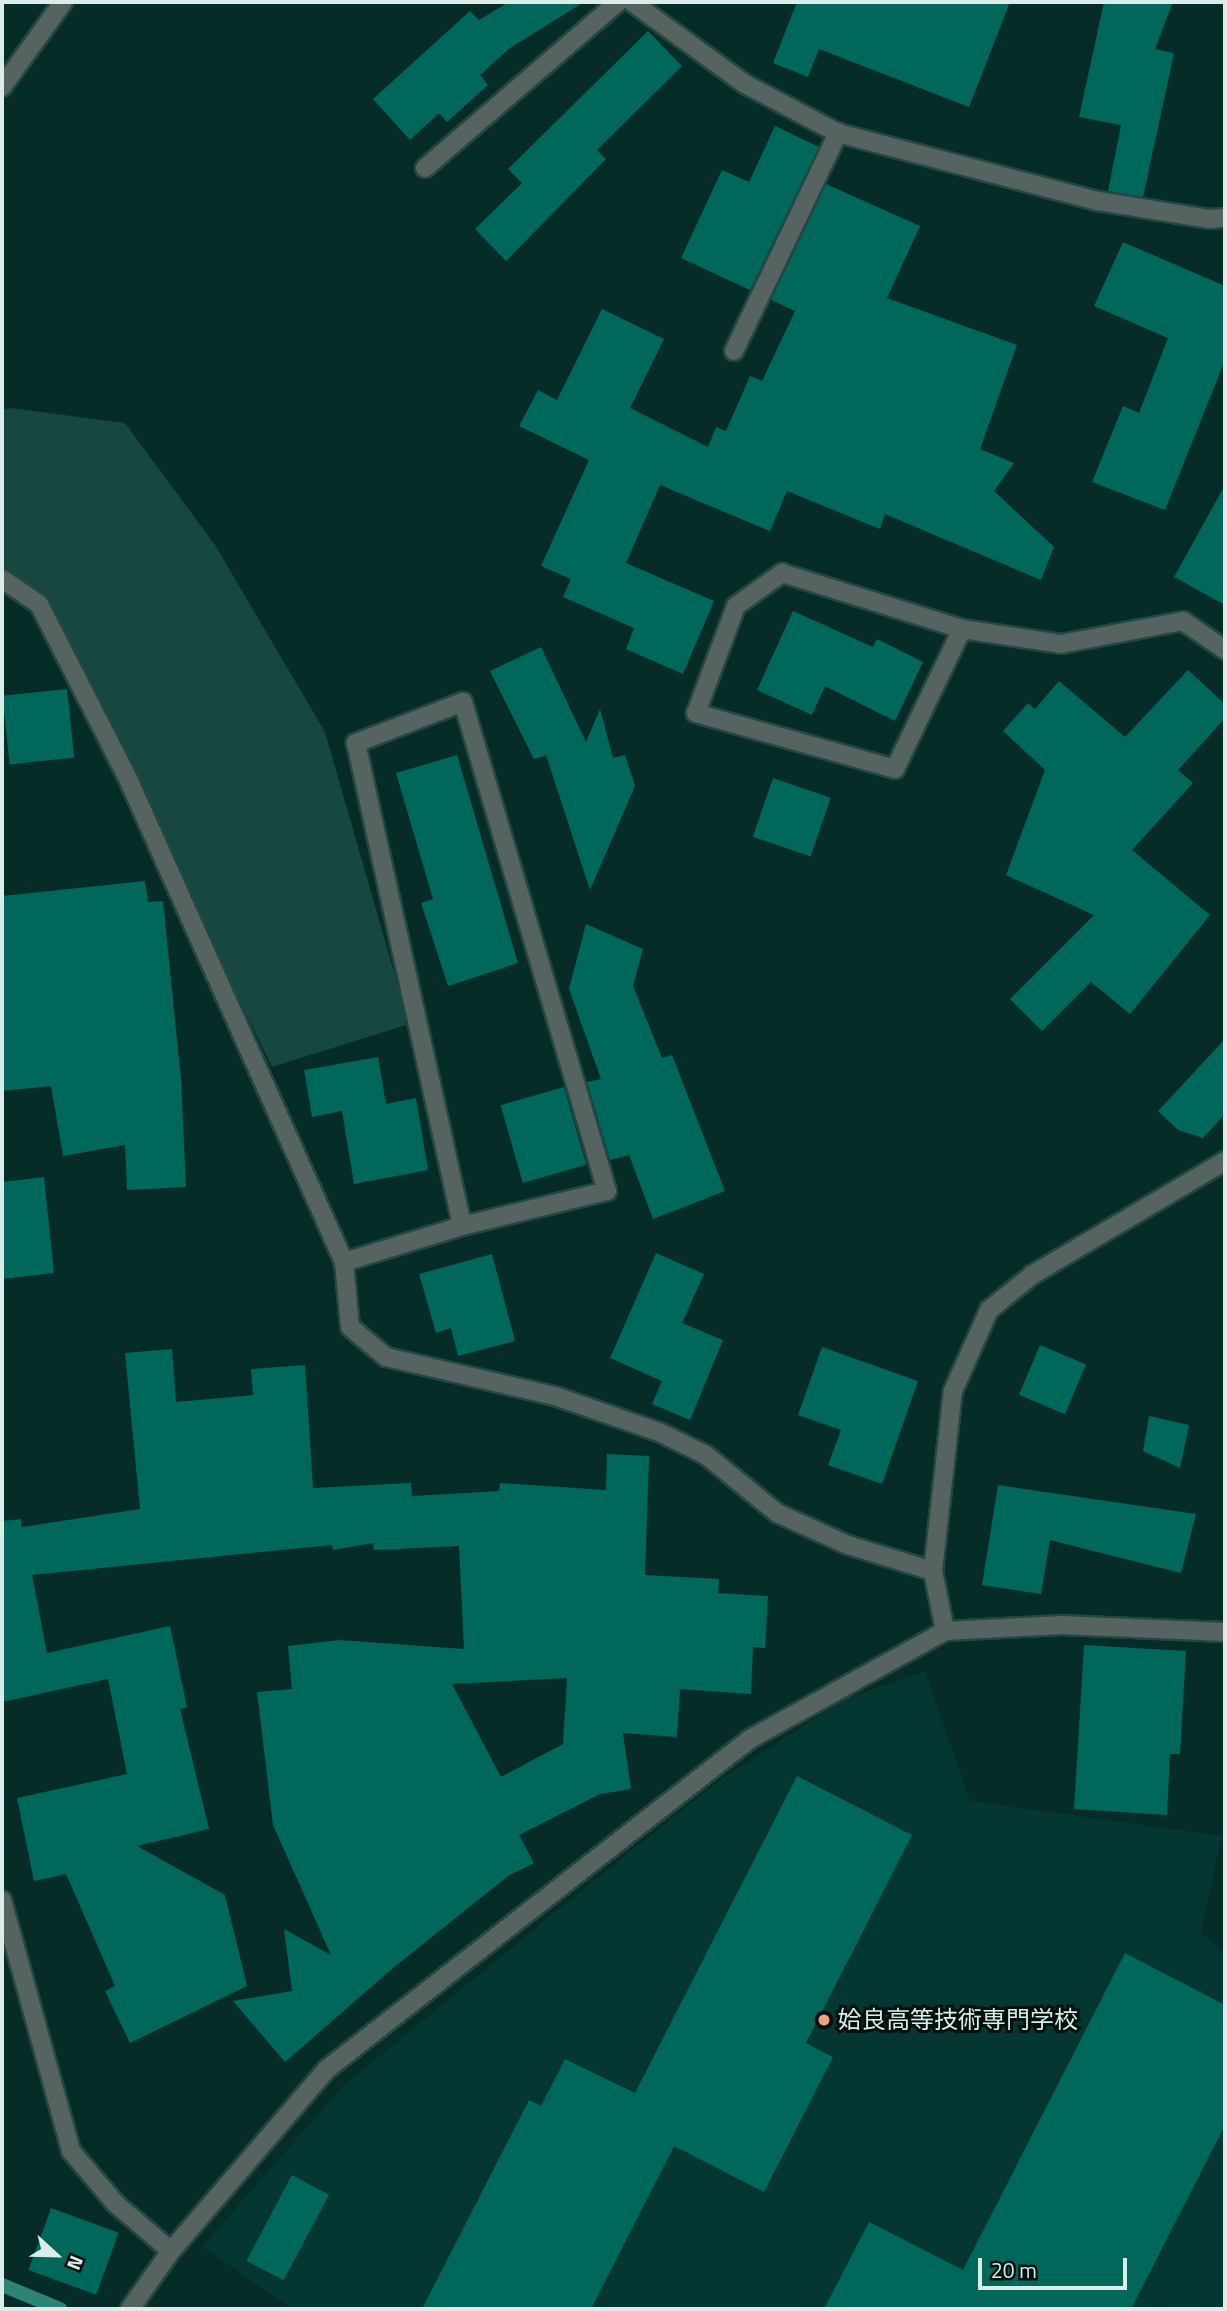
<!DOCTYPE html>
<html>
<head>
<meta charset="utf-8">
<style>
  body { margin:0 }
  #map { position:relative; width:1227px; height:2311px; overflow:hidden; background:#062c27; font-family:"Titillium Web","Noto Sans JP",sans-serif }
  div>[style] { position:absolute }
  .built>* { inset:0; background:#043731 }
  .green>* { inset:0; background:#164740 }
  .stream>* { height:14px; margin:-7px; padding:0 7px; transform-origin:7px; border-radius:7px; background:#2e8377 }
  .building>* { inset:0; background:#00675b; transform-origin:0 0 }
  .roads { filter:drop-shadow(2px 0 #244742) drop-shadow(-2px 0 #244742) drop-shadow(0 2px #244742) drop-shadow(0 -2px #244742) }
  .street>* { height:18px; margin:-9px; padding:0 9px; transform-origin:9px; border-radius:9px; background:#556461 }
  .dots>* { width:19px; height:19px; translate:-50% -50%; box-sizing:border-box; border:4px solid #04110f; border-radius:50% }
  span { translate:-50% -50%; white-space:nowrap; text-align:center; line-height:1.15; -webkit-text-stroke:6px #04110f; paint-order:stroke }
  .poi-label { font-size:24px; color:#daede9 }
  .left { translate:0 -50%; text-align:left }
  .frame { position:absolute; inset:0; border:4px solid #daede9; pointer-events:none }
  .north { position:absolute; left:21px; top:2220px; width:70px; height:70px; -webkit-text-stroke:5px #04110f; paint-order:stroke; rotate:112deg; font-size:19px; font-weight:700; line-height:28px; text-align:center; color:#daede9 }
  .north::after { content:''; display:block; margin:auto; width:24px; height:32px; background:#daede9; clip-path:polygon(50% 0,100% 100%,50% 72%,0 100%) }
  .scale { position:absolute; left:978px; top:2258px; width:149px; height:32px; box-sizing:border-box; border:4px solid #daede9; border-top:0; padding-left:9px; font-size:21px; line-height:24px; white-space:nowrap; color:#daede9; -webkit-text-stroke:5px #04110f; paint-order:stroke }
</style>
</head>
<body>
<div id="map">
  <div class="built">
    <i style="clip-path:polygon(925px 1671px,970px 1801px,1222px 1836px,1201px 1932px,1225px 1954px,1225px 2309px,293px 2309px,202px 2247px,343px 2086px,617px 1862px,723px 1778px,845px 1699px)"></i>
  </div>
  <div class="green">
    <i style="clip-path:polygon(10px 408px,125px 423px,215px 545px,325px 732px,409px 1024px,272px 1067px,47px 604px,2px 569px,2px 410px)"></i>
  </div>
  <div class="stream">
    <i style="left:2px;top:2285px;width:63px;rotate:22.5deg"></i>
  </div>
  <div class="building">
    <i style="clip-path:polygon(509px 2px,584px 2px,510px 48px,480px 75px,488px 85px,447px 122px,439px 113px,410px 140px,373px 99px,470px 11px,479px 20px)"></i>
    <i style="clip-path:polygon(797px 2px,1010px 2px,969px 107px,819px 49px,808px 77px,773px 63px)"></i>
    <i style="clip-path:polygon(1104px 2px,1173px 2px,1155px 49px,1174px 53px,1143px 197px,1108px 191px,1121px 125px,1079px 117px)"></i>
    <i style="clip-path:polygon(648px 31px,682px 66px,597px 150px,606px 159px,506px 261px,475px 229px,522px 183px,508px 169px)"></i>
    <i style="clip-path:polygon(775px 126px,819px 147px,750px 290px,681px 258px,722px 170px,749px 182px)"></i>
    <i style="clip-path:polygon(826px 184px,920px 226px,887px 298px,1017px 345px,980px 449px,1014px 463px,994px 491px,1054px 547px,1041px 580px,885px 514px,880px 529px,787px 491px,770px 531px,660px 485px,626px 563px,714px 601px,683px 674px,626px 649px,634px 628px,563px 597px,571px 579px,541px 566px,589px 460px,519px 426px,538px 390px,557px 400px,602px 309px,664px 339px,630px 408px,708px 447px,716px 427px,726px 431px,750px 376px,762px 381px,795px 311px,771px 300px)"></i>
    <i style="clip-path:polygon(1123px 242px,1225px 286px,1225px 360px,1165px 510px,1092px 482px,1123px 406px,1139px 413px,1168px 338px,1094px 306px)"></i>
    <i style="clip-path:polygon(1225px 485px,1225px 605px,1174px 577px)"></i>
    <i style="clip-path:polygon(793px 611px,873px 647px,877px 639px,923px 662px,895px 721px,825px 686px,812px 715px,757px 690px)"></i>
    <i style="clip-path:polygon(541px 647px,586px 742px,600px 709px,613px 758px,625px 755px,635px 786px,590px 890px,546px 755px,534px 759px,490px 671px)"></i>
    <i style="clip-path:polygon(1188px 670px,1225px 704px,1225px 718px,1178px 770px,1193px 783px,1132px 850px,1210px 915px,1130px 1014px,1091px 982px,1042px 1031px,1010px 999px,1094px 915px,1006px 875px,1045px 770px,1003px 731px,1028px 703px,1035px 709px,1059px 681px,1125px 737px)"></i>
    <i style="left:67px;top:689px;width:69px;height:65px;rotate:84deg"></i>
    <i style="clip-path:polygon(457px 755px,518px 963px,448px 986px,421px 903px,433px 899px,396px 773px)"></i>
    <i style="left:773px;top:778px;width:61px;height:62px;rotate:19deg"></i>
    <i style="clip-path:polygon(145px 881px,148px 902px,163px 901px,181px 1080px,186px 1187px,127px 1190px,125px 1145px,63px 1156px,51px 1086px,2px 1091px,2px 896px)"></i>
    <i style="clip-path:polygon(586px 924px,643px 949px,633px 986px,662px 1058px,672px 1055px,725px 1191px,653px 1219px,629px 1155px,610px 1160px,587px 1082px,601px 1079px,569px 989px)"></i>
    <i style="clip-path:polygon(1225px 1039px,1225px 1114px,1203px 1138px,1178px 1130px,1158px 1111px)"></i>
    <i style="clip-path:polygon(378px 1057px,386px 1104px,416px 1098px,428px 1170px,354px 1184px,342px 1111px,312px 1117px,304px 1070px)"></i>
    <i style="left:564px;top:1087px;width:81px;height:66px;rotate:74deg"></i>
    <i style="clip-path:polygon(44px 1177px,54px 1273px,2px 1279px,2px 1182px)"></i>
    <i style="clip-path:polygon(656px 1253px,704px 1274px,682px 1323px,723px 1340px,690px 1420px,652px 1404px,662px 1381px,610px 1358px)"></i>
    <i style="clip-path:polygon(492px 1254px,515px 1341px,458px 1356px,451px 1328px,436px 1333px,419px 1274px)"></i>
    <i style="left:1040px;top:1345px;width:50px;height:54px;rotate:23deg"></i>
    <i style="clip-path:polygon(822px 1347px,918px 1381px,882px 1484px,828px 1465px,841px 1430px,798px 1415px)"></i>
    <i style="clip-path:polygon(evenodd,172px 1349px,176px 1402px,253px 1395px,251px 1369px,305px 1365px,313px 1488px,411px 1483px,412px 1496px,499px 1491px,500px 1483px,606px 1490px,607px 1454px,649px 1456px,645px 1575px,719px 1579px,718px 1593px,768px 1596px,765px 1648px,753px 1647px,751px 1694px,680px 1689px,677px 1737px,623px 1733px,631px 1789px,600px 1794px,519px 1835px,534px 1863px,508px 1876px,393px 1968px,285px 2062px,233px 2001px,292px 1991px,284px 1929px,331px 1955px,273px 1825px,257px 1692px,292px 1689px,288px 1646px,339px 1640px,464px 1649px,459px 1546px,374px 1550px,373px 1543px,333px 1550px,332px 1545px,32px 1575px,47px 1653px,170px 1626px,187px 1707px,180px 1709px,209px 1829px,137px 1846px,225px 1895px,247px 1986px,130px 2043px,105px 1991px,115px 1986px,66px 1874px,34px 1881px,17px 1798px,127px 1774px,108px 1679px,2px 1702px,2px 1521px,21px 1519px,22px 1527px,140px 1509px,125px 1353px,172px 1349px,567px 1678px,563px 1744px,501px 1777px,452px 1684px,567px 1678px)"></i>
    <i style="clip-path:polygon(1149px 1416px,1189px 1425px,1180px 1468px,1143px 1451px)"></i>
    <i style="clip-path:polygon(998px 1485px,1196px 1514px,1181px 1573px,1050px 1540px,1041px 1594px,982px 1585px)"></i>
    <i style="clip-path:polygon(1084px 1645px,1186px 1651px,1180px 1754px,1170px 1754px,1167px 1815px,1074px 1809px)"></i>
    <i style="clip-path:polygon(797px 1776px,912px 1835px,806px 2043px,833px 2057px,764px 2192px,674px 2146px,591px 2309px,422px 2309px,529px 2100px,541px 2106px,565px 2059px,635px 2093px)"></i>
    <i style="clip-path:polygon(1125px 1953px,1225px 2005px,1225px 2125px,1131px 2309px,824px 2309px,869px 2222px,963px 2270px)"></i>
    <i style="left:292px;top:2175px;width:42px;height:97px;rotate:28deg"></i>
    <i style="left:51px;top:2208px;width:72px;height:66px;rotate:20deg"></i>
  </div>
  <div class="roads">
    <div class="street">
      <i style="left:632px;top:2px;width:140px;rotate:36deg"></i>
      <i style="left:745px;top:84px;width:105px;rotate:27.8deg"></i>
      <i style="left:838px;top:133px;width:269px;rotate:14.7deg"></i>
      <i style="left:1098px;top:201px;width:112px;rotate:9.2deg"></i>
      <i style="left:1209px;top:219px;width:16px;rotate:-4deg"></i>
      <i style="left:2px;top:87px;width:105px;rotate:-54.3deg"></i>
      <i style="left:425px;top:168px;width:255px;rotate:-40.7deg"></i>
      <i style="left:734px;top:351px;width:242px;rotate:-64.5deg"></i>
      <i style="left:2px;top:579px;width:45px;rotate:34deg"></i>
      <i style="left:39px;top:604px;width:199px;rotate:63deg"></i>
      <i style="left:129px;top:781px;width:527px;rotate:65.92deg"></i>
      <i style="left:344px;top:1262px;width:65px;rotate:84.7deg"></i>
      <i style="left:350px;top:1327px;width:47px;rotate:39.8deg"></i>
      <i style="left:386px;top:1357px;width:173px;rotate:13deg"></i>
      <i style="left:555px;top:1396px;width:110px;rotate:19.1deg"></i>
      <i style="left:659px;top:1432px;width:52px;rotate:26.1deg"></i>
      <i style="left:706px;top:1455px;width:92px;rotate:39.2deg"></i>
      <i style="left:777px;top:1513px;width:78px;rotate:24.3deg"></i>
      <i style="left:848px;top:1545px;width:89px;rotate:17deg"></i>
      <i style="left:933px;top:1571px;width:61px;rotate:78.7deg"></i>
      <i style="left:962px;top:629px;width:155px;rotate:115.6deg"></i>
      <i style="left:895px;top:769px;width:207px;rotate:-164.3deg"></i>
      <i style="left:696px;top:713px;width:114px;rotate:-69.5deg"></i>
      <i style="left:736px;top:606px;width:57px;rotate:-35.7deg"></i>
      <i style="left:782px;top:573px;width:189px;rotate:17.3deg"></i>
      <i style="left:962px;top:629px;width:100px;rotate:8.6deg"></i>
      <i style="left:1061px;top:644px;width:124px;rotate:-10.7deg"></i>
      <i style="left:1183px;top:621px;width:51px;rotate:34.6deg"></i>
      <i style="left:344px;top:1262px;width:123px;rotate:-17deg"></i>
      <i style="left:462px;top:1226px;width:149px;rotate:-13.6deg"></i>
      <i style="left:607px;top:1191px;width:510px;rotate:-106.41deg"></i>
      <i style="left:463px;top:702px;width:115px;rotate:159deg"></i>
      <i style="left:356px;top:743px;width:494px;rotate:77.6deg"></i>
      <i style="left:933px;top:1571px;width:181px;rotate:-83.7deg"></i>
      <i style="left:953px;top:1391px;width:89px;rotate:-66deg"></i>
      <i style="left:989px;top:1310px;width:55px;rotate:-39.1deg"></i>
      <i style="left:1032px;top:1275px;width:224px;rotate:-30.6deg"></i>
      <i style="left:2px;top:1900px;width:260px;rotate:74.6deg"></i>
      <i style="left:71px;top:2151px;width:70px;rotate:49.7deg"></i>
      <i style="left:116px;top:2204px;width:72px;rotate:40.5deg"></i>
      <i style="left:130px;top:2309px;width:71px;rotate:-54.7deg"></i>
      <i style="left:171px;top:2251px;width:240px;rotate:-49.4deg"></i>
      <i style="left:327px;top:2069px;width:536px;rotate:-37.96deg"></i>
      <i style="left:750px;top:1739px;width:223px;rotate:-29deg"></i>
      <i style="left:945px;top:1631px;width:117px;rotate:-2.9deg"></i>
      <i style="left:1062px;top:1625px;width:163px;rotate:2.5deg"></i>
    </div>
  </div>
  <div class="dots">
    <i style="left:824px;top:2020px;background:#f49d8b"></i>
  </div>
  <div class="poi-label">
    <span class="left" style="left:838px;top:2020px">姶良高等技術専門学校</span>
  </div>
  <div class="frame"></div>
  <div class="north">N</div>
  <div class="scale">20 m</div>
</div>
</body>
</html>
